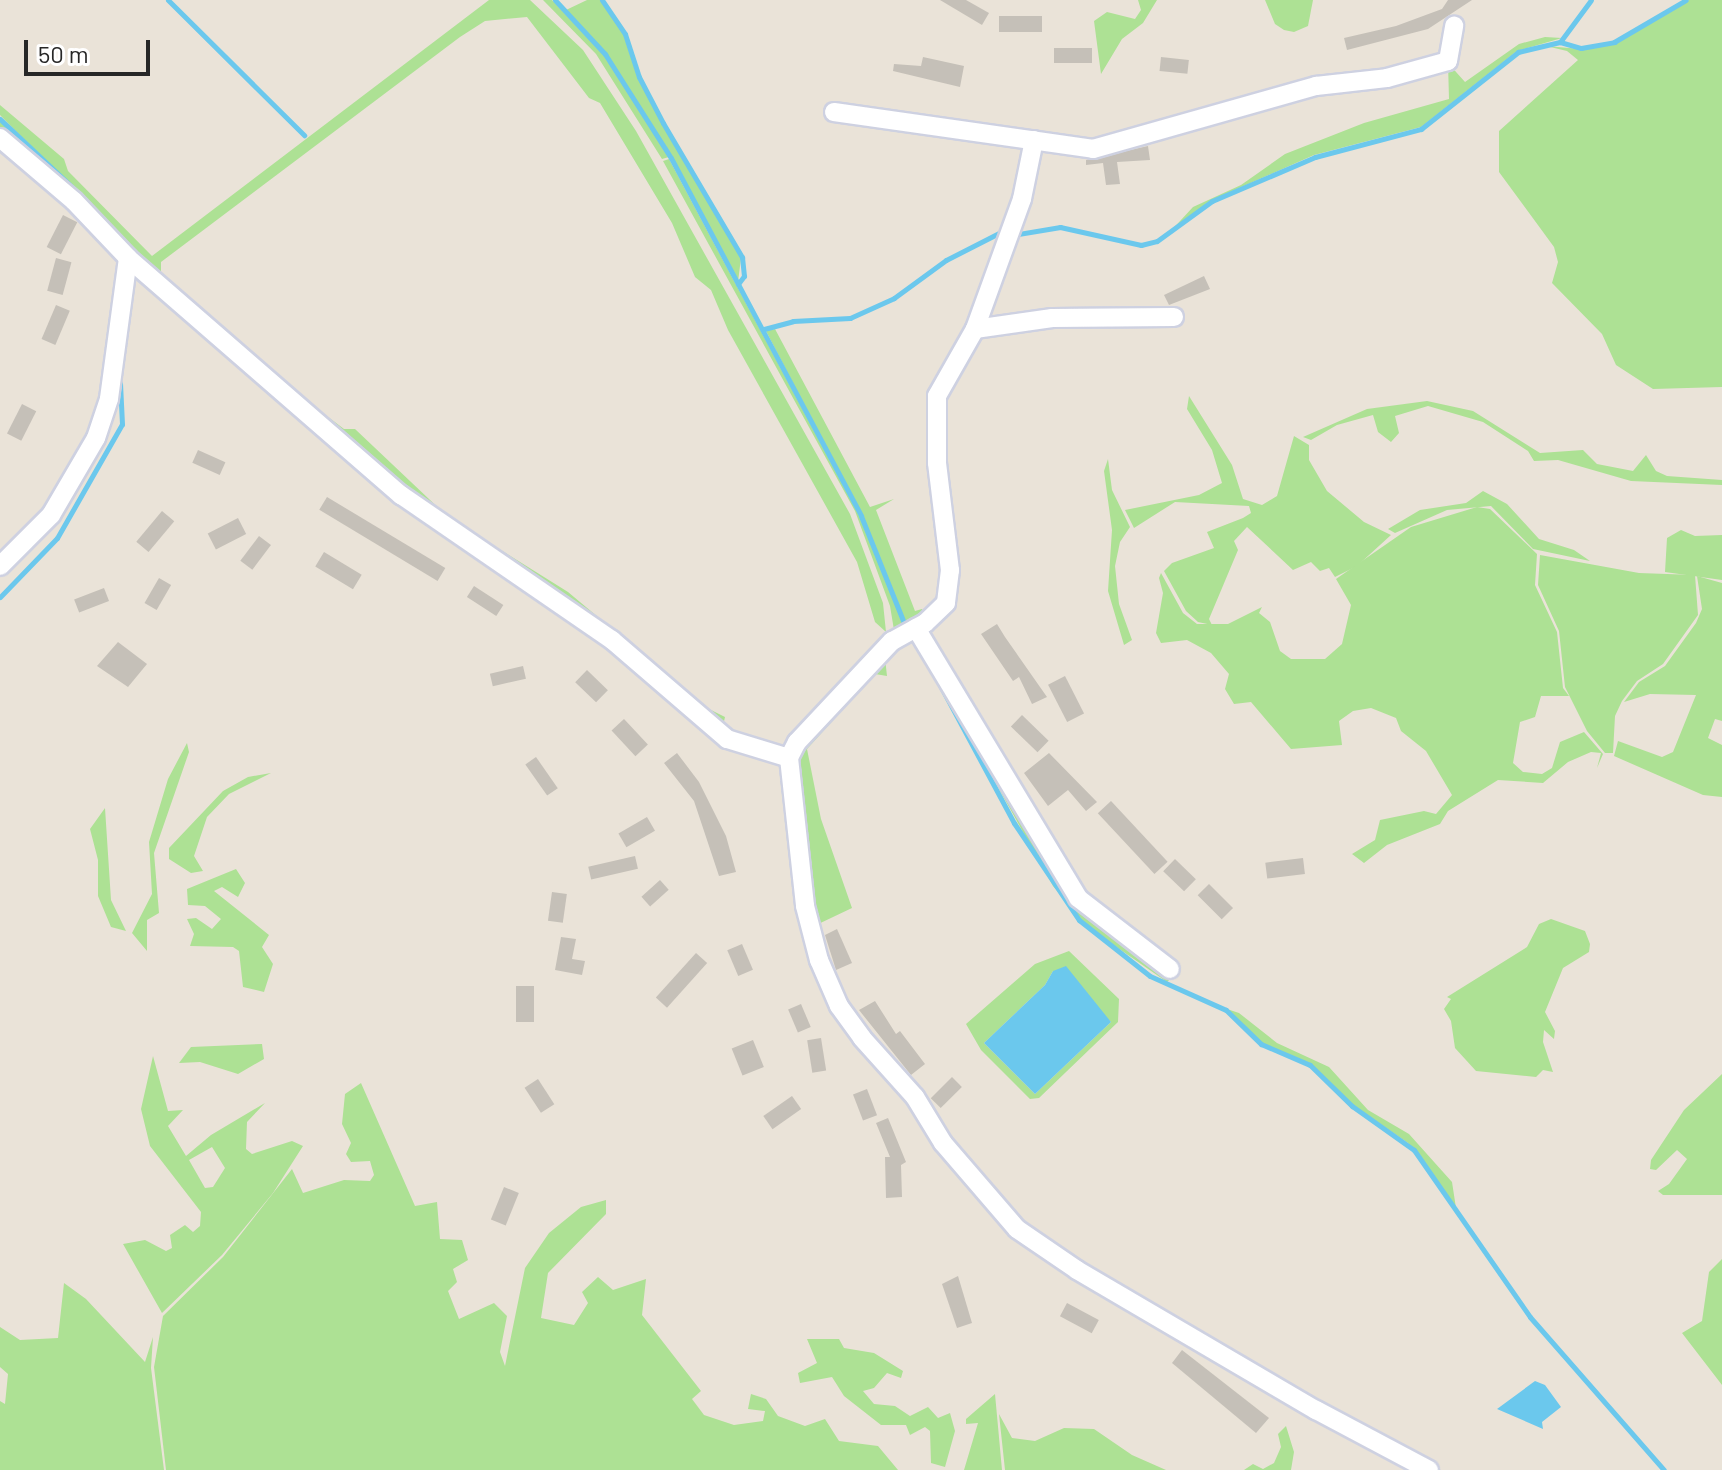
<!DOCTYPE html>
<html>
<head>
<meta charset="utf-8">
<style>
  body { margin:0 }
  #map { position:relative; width:1722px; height:1470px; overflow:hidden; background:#eae3d8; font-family:Barlow,sans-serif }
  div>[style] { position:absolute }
  .green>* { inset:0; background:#ade194 }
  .water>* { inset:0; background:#6bc8ed }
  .stream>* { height:5px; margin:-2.5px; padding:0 2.5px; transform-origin:2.5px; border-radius:2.5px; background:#6bc8ed }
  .building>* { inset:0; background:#c5c0b8; transform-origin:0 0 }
  .roads { filter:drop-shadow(2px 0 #ced1e1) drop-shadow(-2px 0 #ced1e1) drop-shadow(0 2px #ced1e1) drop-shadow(0 -2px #ced1e1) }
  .minor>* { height:18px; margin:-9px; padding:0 9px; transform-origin:9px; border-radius:9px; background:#fff }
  span { translate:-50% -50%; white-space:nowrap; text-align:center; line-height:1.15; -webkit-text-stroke:6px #fff; paint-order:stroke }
  .scale { position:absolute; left:24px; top:40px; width:126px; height:36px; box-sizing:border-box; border:4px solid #272727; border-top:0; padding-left:10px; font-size:24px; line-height:28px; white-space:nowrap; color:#272727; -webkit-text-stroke:6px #fff; paint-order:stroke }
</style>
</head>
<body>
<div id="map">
  <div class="green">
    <i style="clip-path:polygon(489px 0,530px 0,583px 50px,636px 131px,850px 514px,883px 603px,886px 632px,875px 622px,857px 562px,728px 330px,711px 290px,695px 277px,672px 223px,600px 103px,589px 98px,527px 17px,485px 21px,460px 37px,161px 262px,161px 273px,291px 389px,344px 429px,355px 429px,448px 517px,568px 592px,707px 708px,725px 717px,722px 730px,573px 602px,425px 505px,132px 259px,76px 199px,0 134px,0 120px,140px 258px,0 115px,0 105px,64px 159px,68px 171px,152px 256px)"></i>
    <i style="clip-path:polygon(543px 0,552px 0,604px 55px,669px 157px,662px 159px,596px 54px)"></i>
    <i style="clip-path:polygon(587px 0,601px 0,625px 34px,647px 94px,741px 258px,738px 282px,672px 157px,606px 53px,566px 10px)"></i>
    <i style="clip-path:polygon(1138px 0,1157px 0,1143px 23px,1122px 39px,1101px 74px,1094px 21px,1107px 12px,1135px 19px,1141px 10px)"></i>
    <i style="clip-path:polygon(1265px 0,1313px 0,1308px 26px,1294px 32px,1284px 30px,1275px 24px)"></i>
    <i style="clip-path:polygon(1689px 0,1722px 0,1722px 387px,1653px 389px,1616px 365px,1602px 334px,1552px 283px,1558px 262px,1554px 247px,1499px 172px,1499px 131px,1578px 60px,1567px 51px,1546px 46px,1581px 49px,1614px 43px)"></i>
    <i style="clip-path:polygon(1545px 37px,1562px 38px,1517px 51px,1421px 127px,1314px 155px,1212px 200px,1168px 234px,1193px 207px,1241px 185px,1285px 154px,1364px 123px,1449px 99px,1448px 63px,1465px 82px,1519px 44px)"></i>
    <i style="clip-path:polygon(669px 159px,860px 517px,906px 630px,894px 630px,890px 606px,855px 511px,663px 161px)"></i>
    <i style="clip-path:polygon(775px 329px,870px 507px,894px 499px,876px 510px,915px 611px,922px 609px,927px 618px,909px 630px,862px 516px,766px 331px)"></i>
    <i style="clip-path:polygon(1189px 396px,1232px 465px,1243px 499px,1262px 505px,1277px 496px,1294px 436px,1309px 445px,1309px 460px,1327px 491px,1364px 522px,1391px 535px,1357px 566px,1335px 577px,1329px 568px,1320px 571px,1311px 562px,1293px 570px,1247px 527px,1234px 541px,1238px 550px,1209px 619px,1212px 625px,1198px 622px,1186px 611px,1164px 571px,1172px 563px,1214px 548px,1207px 532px,1243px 518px,1251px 513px,1249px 506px,1175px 502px,1134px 528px,1125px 510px,1199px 495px,1222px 483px,1212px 450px,1187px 409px)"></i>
    <i style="clip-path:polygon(1427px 401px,1473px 411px,1540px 453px,1583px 450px,1597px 464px,1633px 471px,1646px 455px,1656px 471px,1667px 476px,1722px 480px,1722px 485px,1631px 481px,1558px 460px,1534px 461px,1528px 451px,1483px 422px,1428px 406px,1395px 416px,1399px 433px,1391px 442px,1378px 432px,1373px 415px,1337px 425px,1311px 440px,1303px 437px,1367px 409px)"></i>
    <i style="clip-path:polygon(1108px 459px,1112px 490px,1130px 527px,1120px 542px,1115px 566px,1119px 604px,1132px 640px,1124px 645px,1108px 591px,1112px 530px,1104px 471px)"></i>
    <i style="clip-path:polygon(1483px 491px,1507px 504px,1539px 539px,1574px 550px,1590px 561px,1533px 549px,1491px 506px,1447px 510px,1395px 533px,1388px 529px,1420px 510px,1466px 503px)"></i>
    <i style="clip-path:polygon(1477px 507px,1490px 509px,1537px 554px,1535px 585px,1557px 632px,1563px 688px,1569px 696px,1541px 696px,1535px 717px,1520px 722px,1513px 763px,1523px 772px,1542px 774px,1552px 768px,1560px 742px,1584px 732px,1603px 754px,1597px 768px,1601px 753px,1591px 752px,1568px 762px,1543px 783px,1498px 780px,1448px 811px,1440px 824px,1387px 845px,1364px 863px,1352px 854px,1375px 840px,1380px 820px,1424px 811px,1436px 814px,1452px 795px,1426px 751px,1401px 731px,1396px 718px,1371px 708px,1353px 711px,1339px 721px,1342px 745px,1291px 749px,1251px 702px,1234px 704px,1225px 689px,1229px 674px,1211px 653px,1187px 640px,1161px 643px,1156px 633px,1163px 593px,1159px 578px,1161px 573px,1183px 613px,1197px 624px,1228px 624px,1262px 607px,1259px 613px,1270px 622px,1280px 651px,1291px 659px,1325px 659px,1342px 644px,1351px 605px,1336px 579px,1411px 527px)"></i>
    <i style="clip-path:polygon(1681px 530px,1695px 536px,1722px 535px,1722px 580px,1665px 572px,1667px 538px)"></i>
    <i style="clip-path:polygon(1540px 555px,1639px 573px,1695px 575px,1698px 615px,1663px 664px,1637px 681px,1622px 701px,1615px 716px,1613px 753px,1605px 753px,1587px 731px,1565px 687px,1559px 631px,1538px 585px)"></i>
    <i style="clip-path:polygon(1697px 576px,1722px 583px,1722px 721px,1715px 719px,1708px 738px,1722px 745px,1722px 797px,1703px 795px,1614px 756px,1618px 741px,1662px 757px,1673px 752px,1696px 695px,1650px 694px,1624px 702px,1639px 682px,1665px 666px,1696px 623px,1702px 609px)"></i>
    <i style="clip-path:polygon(885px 658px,887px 676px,875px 674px,807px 749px,821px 819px,852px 908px,812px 927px,794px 760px)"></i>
    <i style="clip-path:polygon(939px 681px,1077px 900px,1177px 973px,1167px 982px,1089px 928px,1053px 886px)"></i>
    <i style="clip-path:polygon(187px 743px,189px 752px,154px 853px,159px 913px,147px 920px,147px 951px,132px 933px,152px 894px,149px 842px,168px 779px)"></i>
    <i style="clip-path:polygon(271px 773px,229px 794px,207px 817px,194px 856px,203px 871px,191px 873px,169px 859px,169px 848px,223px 791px,248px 777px)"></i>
    <i style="clip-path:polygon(105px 808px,111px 900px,126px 931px,111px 927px,98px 896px,98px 860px,90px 829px)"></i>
    <i style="clip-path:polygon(236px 869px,245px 883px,238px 897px,222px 887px,214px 891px,269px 935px,262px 947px,273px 964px,264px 992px,243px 987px,239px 951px,233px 947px,190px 946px,194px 934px,187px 919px,196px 918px,212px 929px,221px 919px,205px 906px,188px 905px,187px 889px)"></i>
    <i style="clip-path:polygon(1551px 919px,1585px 931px,1590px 944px,1589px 952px,1563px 968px,1545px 1012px,1555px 1031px,1554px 1039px,1544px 1030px,1543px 1042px,1553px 1072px,1543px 1070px,1536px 1077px,1476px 1071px,1455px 1048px,1451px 1021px,1444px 1009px,1451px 999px,1447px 997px,1527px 947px,1539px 924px)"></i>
    <i style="clip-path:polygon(evenodd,1069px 951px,1119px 999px,1118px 1022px,1039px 1098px,1030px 1099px,981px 1050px,966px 1024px,1035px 964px,1069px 951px,1053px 971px,1111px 1022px,1035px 1094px,984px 1043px,1045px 985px,1053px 971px)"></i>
    <i style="clip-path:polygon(1227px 1009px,1239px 1013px,1277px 1043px,1329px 1067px,1368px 1110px,1409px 1134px,1452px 1182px,1456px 1208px,1408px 1143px,1353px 1105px,1311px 1064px,1262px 1043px)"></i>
    <i style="clip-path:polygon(262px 1044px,264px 1059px,238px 1074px,200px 1062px,179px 1063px,191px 1047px)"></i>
    <i style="clip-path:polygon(evenodd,153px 1056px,168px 1111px,183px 1110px,168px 1126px,186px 1156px,211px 1135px,265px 1103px,247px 1122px,246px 1149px,252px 1154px,292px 1141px,303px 1146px,273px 1193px,222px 1255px,162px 1313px,123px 1244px,145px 1240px,166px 1251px,172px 1248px,170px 1235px,185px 1225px,193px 1232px,200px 1226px,201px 1212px,150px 1146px,141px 1109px,153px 1056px,212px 1147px,225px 1168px,213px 1187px,205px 1188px,189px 1160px,212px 1147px)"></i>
    <i style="clip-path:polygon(1722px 1074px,1722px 1195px,1663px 1195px,1658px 1191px,1669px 1184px,1687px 1159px,1677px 1150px,1656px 1170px,1650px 1169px,1651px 1160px,1684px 1110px)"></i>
    <i style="clip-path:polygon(361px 1083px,415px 1206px,437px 1202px,440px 1239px,462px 1240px,468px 1260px,453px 1269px,457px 1282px,448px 1291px,459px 1319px,494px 1303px,507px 1316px,500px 1352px,505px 1366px,525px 1268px,549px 1233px,581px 1207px,606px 1200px,606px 1214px,548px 1273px,541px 1318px,574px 1325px,588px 1303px,582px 1292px,598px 1277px,613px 1290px,646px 1279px,642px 1315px,701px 1391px,692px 1399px,704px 1415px,734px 1425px,763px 1421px,765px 1411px,748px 1409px,751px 1394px,766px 1399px,778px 1416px,805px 1426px,825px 1419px,839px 1441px,878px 1446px,898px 1470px,166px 1470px,154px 1367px,163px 1316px,223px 1257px,292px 1169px,303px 1193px,344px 1180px,370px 1181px,374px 1175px,370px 1161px,351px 1162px,346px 1154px,351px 1143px,342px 1124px,345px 1094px)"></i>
    <i style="clip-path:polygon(1722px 1259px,1722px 1385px,1682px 1333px,1702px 1321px,1709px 1272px)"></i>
    <i style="clip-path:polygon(64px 1283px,86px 1299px,145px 1362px,153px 1337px,151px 1368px,164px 1470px,0 1470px,0 1401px,5px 1404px,8px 1374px,0 1367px,0 1327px,20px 1340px,58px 1338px)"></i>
    <i style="clip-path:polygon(807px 1339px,839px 1339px,844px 1348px,874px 1353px,903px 1371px,901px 1378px,887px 1373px,874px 1388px,863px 1391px,874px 1404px,895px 1406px,910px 1416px,928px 1407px,938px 1418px,950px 1413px,955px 1431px,945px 1467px,931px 1463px,930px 1431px,925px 1427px,910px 1435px,906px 1425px,881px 1425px,844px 1396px,832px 1377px,800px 1383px,798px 1373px,817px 1363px)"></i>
    <i style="clip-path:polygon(995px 1394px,1002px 1470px,964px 1470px,978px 1423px,966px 1424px,966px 1419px)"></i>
    <i style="clip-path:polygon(999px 1414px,1012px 1438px,1035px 1441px,1064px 1428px,1094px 1429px,1132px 1455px,1166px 1470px,1005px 1470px)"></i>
    <i style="clip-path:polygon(1286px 1426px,1294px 1452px,1291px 1470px,1244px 1470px,1253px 1464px,1263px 1469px,1274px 1463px,1281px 1447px,1278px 1434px)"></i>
  </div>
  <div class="water">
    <i style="clip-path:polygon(1066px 966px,1111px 1022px,1035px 1094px,984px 1043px,1045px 985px,1053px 971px)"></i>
    <i style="clip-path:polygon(1535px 1381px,1545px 1385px,1561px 1407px,1542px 1422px,1543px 1429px,1497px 1409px)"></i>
  </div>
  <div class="stream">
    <i style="left:168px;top:0;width:192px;rotate:44.8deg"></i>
    <i style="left:555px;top:0;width:74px;rotate:47.2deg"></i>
    <i style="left:605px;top:54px;width:123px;rotate:57.6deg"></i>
    <i style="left:671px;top:158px;width:405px;rotate:62deg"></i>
    <i style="left:861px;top:516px;width:121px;rotate:68.1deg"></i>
    <i style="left:602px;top:0;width:41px;rotate:55.9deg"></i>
    <i style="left:625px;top:34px;width:45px;rotate:72deg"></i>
    <i style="left:639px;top:77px;width:52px;rotate:62.4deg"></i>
    <i style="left:663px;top:123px;width:156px;rotate:59.5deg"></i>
    <i style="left:742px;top:257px;width:19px;rotate:84deg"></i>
    <i style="left:744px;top:276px;width:10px;rotate:127deg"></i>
    <i style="left:1560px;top:42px;width:22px;rotate:16deg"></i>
    <i style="left:1581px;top:48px;width:34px;rotate:-10deg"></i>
    <i style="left:1614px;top:42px;width:83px;rotate:-30.3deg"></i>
    <i style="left:0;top:119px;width:102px;rotate:43.4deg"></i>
    <i style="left:1013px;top:235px;width:48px;rotate:-9.7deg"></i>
    <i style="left:1060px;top:227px;width:83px;rotate:12.5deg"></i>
    <i style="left:1141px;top:245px;width:16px;rotate:-14deg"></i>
    <i style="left:1157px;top:241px;width:68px;rotate:-36deg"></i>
    <i style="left:1212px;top:201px;width:112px;rotate:-23.1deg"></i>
    <i style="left:1315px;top:157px;width:110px;rotate:-14.8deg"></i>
    <i style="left:1421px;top:129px;width:124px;rotate:-38.4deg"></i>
    <i style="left:1518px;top:52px;width:43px;rotate:-13.4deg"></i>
    <i style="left:1560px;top:42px;width:52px;rotate:-53.6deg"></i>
    <i style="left:764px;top:329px;width:30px;rotate:-15deg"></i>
    <i style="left:793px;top:321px;width:57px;rotate:-3deg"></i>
    <i style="left:850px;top:318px;width:48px;rotate:-24.4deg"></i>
    <i style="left:894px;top:298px;width:64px;rotate:-36.2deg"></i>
    <i style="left:946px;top:260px;width:66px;rotate:-27deg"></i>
    <i style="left:0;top:597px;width:82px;rotate:-46deg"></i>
    <i style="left:57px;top:538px;width:131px;rotate:-60.3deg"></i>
    <i style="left:122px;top:424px;width:41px;rotate:-92.8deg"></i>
    <i style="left:940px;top:685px;width:157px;rotate:61.8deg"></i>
    <i style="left:1014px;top:823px;width:117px;rotate:56.2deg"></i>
    <i style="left:1079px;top:920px;width:90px;rotate:38.3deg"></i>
    <i style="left:1150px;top:976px;width:83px;rotate:24.1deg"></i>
    <i style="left:1226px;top:1010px;width:49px;rotate:44.2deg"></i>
    <i style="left:1261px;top:1044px;width:53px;rotate:23.2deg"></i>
    <i style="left:1310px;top:1065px;width:59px;rotate:44.3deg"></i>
    <i style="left:1352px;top:1106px;width:76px;rotate:35.4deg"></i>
    <i style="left:1414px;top:1150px;width:203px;rotate:55.2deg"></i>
    <i style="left:1530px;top:1317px;width:203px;rotate:48.8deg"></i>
  </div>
  <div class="building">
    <i style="clip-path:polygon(940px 0,966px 0,989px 13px,982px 25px)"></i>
    <i style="clip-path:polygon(1448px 0,1472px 0,1428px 29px,1347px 50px,1344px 38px,1396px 26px,1442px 9px)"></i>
    <i style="left:999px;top:16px;width:43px;height:16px"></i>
    <i style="left:1092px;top:48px;width:15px;height:38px;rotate:90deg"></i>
    <i style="clip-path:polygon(923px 57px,964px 66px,960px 87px,893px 71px,894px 64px,921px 66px)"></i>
    <i style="left:1161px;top:57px;width:28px;height:14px;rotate:6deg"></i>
    <i style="clip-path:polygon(1148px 146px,1150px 160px,1117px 162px,1120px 184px,1106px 185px,1103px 163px,1086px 165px,1086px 160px)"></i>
    <i style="left:63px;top:215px;width:16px;height:36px;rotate:27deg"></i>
    <i style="left:56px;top:258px;width:16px;height:34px;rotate:15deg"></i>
    <i style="clip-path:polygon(1204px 276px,1210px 289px,1169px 305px,1164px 295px)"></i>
    <i style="left:56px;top:305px;width:15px;height:37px;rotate:23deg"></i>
    <i style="left:22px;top:404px;width:16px;height:33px;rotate:27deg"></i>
    <i style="left:198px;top:450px;width:30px;height:14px;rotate:24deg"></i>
    <i style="left:327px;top:497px;width:138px;height:15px;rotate:31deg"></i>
    <i style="left:162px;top:511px;width:16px;height:40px;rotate:40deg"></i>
    <i style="left:238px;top:518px;width:18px;height:34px;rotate:63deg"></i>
    <i style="left:259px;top:536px;width:15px;height:31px;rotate:37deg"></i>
    <i style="left:324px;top:552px;width:44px;height:17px;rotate:31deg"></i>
    <i style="left:159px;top:578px;width:14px;height:29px;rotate:30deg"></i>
    <i style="left:474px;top:586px;width:35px;height:13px;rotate:33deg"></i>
    <i style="left:104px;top:588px;width:14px;height:32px;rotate:69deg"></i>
    <i style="clip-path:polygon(997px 624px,1005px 637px,1047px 697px,1032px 704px,1019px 677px,1013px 681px,981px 634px)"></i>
    <i style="clip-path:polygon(118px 642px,147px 664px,128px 687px,97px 666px)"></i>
    <i style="left:523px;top:666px;width:13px;height:34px;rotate:77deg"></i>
    <i style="left:587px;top:670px;width:29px;height:17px;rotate:44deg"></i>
    <i style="left:1065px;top:676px;width:42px;height:19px;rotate:63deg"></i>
    <i style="left:1022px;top:715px;width:37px;height:16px;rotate:44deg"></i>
    <i style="left:624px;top:719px;width:35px;height:17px;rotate:47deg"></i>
    <i style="clip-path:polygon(677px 753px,699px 782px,726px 836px,736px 872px,719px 876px,694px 801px,664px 763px)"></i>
    <i style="clip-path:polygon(1049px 753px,1097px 802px,1086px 811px,1068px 790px,1048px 806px,1024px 773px)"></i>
    <i style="left:536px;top:757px;width:38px;height:13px;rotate:55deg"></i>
    <i style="left:1111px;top:801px;width:83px;height:18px;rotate:47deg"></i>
    <i style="left:647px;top:817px;width:16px;height:33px;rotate:60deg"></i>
    <i style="left:635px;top:856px;width:13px;height:48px;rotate:77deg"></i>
    <i style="left:1303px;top:858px;width:16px;height:38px;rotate:83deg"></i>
    <i style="left:1175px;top:859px;width:29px;height:17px;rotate:44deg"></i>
    <i style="left:660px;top:880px;width:13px;height:25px;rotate:48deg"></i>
    <i style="left:1209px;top:884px;width:34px;height:16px;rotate:45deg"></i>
    <i style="left:552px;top:892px;width:15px;height:29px;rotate:8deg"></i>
    <i style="clip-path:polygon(837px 929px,852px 963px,836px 970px,825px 935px)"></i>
    <i style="clip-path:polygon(561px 937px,576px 939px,572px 959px,585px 961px,582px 975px,555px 970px)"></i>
    <i style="left:742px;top:944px;width:28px;height:16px;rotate:67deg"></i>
    <i style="left:696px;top:953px;width:15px;height:60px;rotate:42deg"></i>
    <i style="left:516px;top:986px;width:18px;height:36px"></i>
    <i style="clip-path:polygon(875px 1001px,896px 1034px,900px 1031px,925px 1064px,911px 1075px,859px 1010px)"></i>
    <i style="left:801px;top:1004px;width:25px;height:14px;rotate:67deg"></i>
    <i style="left:821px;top:1038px;width:33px;height:14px;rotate:81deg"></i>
    <i style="left:753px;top:1040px;width:29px;height:23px;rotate:68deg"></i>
    <i style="left:952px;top:1077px;width:14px;height:30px;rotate:45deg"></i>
    <i style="left:538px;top:1079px;width:30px;height:16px;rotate:57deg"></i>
    <i style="left:867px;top:1089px;width:28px;height:15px;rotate:69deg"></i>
    <i style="left:792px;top:1096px;width:16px;height:35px;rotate:55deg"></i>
    <i style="clip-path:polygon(888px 1118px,906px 1162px,901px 1165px,902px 1197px,886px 1198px,885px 1157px,890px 1157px,876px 1123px)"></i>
    <i style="left:504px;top:1187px;width:16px;height:35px;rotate:22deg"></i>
    <i style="clip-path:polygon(958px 1276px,972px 1323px,957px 1328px,942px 1284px)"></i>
    <i style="left:1067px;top:1303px;width:36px;height:15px;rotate:28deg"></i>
    <i style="clip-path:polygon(1182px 1350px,1269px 1418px,1256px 1433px,1172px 1363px)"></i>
  </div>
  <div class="roads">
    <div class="minor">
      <i style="left:834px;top:112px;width:262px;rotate:8.1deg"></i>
      <i style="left:1093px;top:149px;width:232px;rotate:-15.8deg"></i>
      <i style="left:1316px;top:86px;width:71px;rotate:-6.4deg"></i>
      <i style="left:1387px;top:78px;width:63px;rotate:-15.6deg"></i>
      <i style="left:1448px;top:61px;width:36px;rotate:-80deg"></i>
      <i style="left:0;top:138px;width:97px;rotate:40.4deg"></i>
      <i style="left:74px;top:201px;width:79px;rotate:46.5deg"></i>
      <i style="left:128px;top:258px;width:142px;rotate:97.7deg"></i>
      <i style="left:109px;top:399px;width:41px;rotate:108.4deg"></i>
      <i style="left:96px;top:438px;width:89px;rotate:120.3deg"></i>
      <i style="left:51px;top:515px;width:72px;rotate:135deg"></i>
      <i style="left:1034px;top:140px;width:60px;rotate:101.5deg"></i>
      <i style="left:1022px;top:199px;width:138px;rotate:109.9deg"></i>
      <i style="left:975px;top:329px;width:77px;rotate:119.6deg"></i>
      <i style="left:937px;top:396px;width:67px;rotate:90deg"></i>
      <i style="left:937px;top:463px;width:108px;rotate:83.1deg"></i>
      <i style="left:950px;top:570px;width:33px;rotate:97deg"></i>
      <i style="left:946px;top:603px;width:29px;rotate:136deg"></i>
      <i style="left:925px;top:623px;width:38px;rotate:151deg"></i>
      <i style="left:892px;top:641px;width:139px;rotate:133.2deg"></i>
      <i style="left:797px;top:742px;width:18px;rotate:117deg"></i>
      <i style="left:789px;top:758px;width:149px;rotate:83.8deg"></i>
      <i style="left:805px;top:906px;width:56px;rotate:75.5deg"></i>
      <i style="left:819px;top:960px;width:50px;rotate:66.5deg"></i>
      <i style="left:839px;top:1006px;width:39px;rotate:54deg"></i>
      <i style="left:862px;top:1038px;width:79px;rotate:48.1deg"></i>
      <i style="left:915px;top:1097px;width:54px;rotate:58.7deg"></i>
      <i style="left:943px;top:1143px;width:113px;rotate:49.3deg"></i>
      <i style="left:1017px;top:1229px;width:73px;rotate:34.3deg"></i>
      <i style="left:1077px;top:1270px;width:277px;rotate:30.4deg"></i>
      <i style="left:1316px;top:1410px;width:128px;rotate:28deg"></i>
      <i style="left:128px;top:258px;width:362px;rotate:41deg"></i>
      <i style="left:401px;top:495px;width:256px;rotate:34.5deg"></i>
      <i style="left:612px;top:640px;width:152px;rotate:40.7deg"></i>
      <i style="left:727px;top:739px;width:65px;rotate:17deg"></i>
      <i style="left:975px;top:329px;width:78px;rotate:-8.1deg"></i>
      <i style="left:1052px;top:318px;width:122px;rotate:-0.5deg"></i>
      <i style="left:916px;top:628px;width:315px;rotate:59deg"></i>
      <i style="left:1078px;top:898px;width:116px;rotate:37.7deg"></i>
    </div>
  </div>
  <div class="scale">50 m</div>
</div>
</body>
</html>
